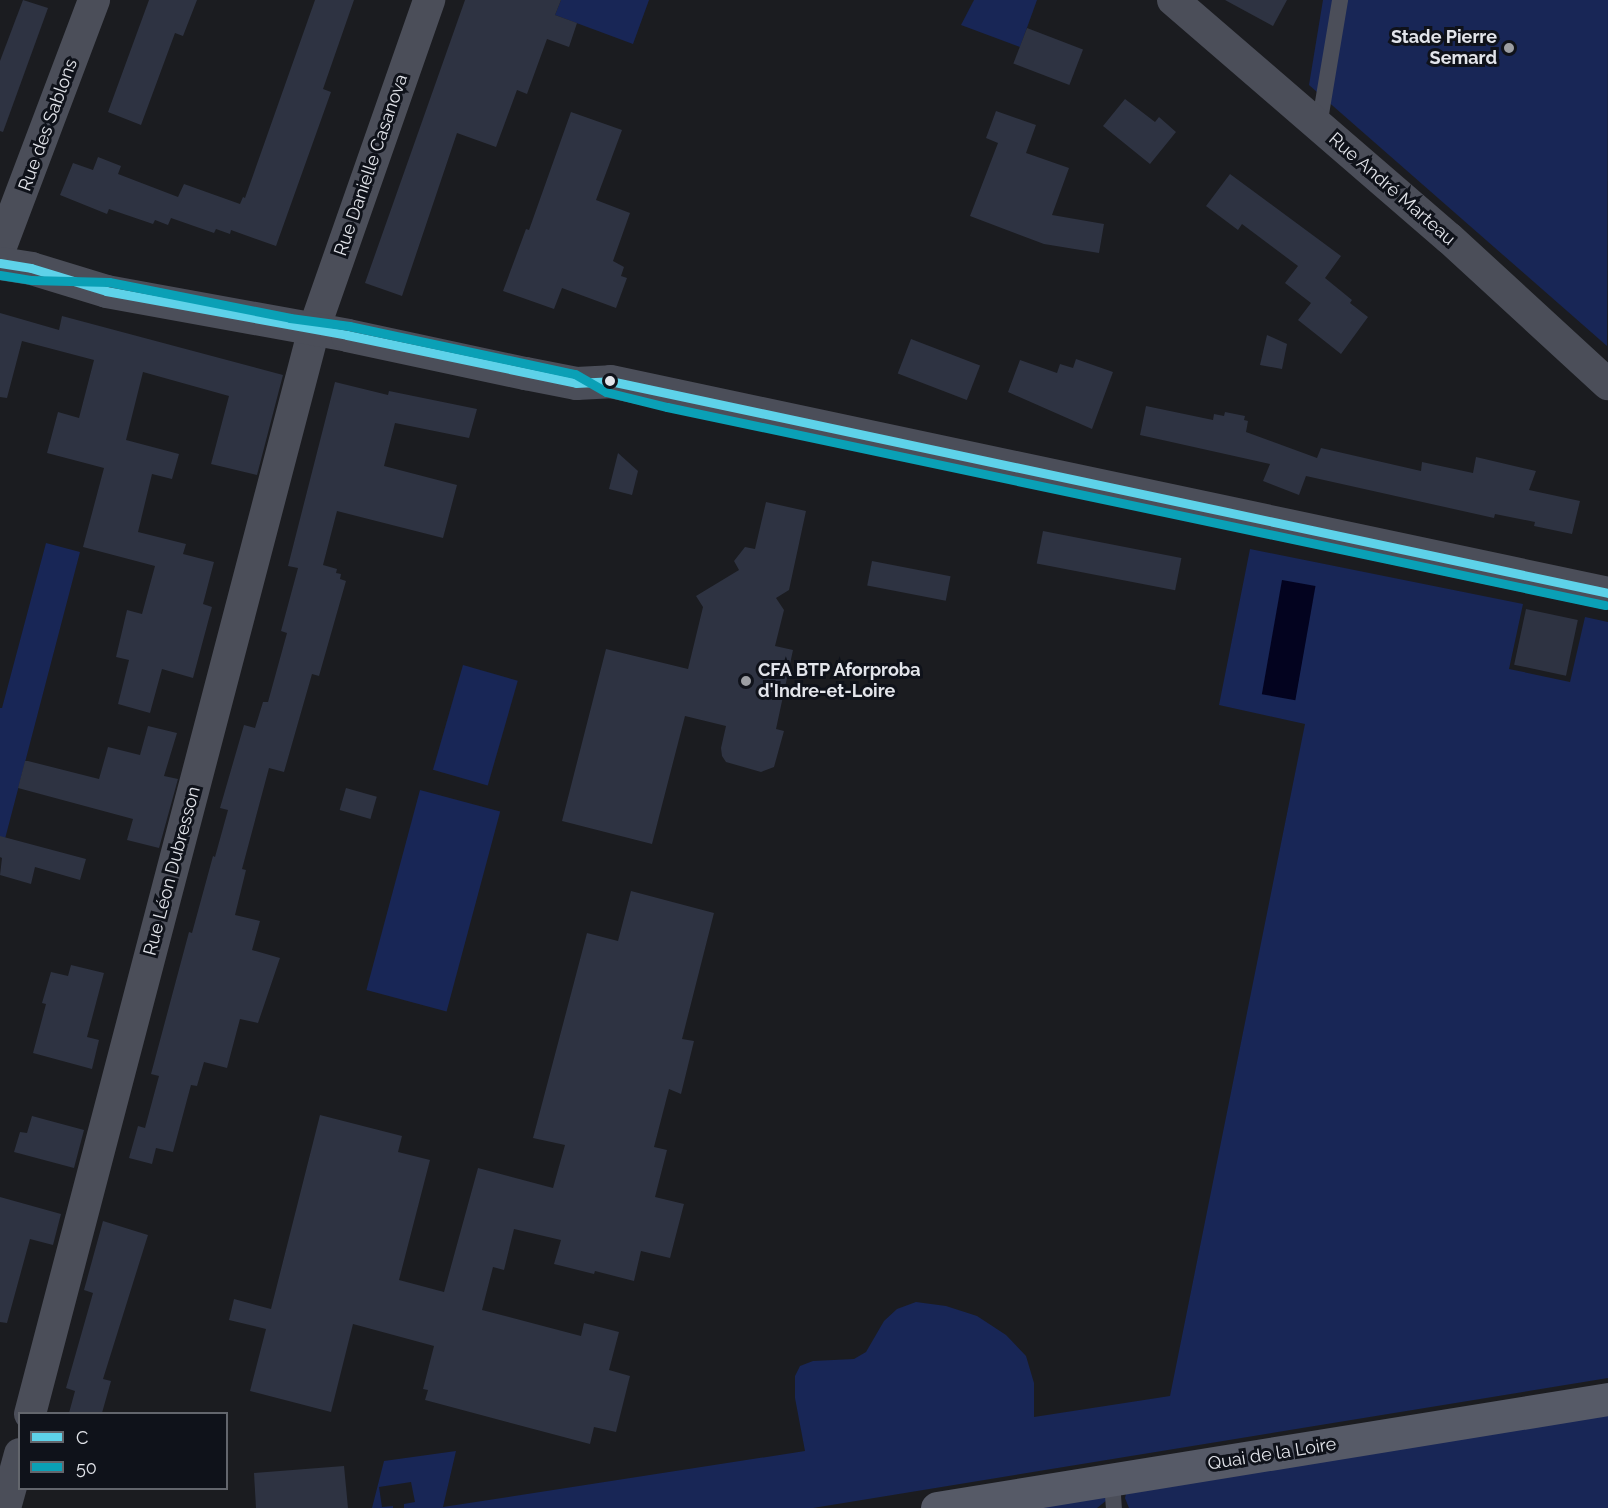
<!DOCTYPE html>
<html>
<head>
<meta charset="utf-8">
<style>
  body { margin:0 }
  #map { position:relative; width:1608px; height:1508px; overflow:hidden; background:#1b1c20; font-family:Raleway,sans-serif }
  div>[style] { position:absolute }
  .green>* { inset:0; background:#182656; transform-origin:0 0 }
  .water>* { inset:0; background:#03031f; transform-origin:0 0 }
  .building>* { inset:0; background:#2e3342; transform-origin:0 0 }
  .service>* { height:16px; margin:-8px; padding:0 8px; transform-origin:8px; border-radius:8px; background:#4b4e59 }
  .minor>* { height:32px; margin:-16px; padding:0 16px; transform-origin:16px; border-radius:16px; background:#4b4e59 }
  .tertiary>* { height:33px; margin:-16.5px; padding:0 16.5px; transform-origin:16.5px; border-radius:16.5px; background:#4b4e59 }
  .secondary>* { height:33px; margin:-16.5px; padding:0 16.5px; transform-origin:16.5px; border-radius:16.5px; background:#565a67 }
  .bus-1>* { height:9px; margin:-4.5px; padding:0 4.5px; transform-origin:4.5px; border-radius:4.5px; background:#5ed2e9 }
  .bus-2>* { height:9px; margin:-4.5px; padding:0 4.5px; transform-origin:4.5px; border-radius:4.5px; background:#0aa0b6 }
  .dots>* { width:16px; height:16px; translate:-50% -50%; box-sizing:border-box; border:3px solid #0f121a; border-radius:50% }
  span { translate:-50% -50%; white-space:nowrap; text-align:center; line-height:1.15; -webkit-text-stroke:6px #0f121a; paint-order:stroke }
  .poi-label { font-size:18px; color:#e2e4ea; font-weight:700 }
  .right { translate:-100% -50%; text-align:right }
  .left { translate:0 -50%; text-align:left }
  .street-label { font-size:18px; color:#e2e4ea }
  .legend { position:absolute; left:18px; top:1412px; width:210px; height:78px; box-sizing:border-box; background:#0f121a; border:2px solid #63666d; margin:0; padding:8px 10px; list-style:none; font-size:18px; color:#e2e4ea }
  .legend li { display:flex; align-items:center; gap:12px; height:30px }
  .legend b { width:30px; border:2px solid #63666d }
</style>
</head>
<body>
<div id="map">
  <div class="green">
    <i style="clip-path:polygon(561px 0,649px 0,633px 44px,555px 15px)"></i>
    <i style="clip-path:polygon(974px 0,1037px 0,1020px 47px,961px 25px)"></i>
    <i style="clip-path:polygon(1323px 0,1608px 0,1607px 346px,1309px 85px)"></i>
    <i style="clip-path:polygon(46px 543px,80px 552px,0 858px,0 708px,2px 708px)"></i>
    <i style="clip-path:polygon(1250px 549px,1523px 604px,1509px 669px,1570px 682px,1585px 617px,1608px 622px,1608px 1378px,813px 1508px,404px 1508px,404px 1504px,415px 1502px,411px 1482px,379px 1487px,382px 1507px,393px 1506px,393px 1508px,372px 1508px,384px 1461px,456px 1451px,443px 1507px,805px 1451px,795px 1398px,795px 1376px,800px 1366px,813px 1361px,854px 1359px,866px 1352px,884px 1321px,897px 1309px,916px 1302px,946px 1306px,977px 1316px,1006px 1335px,1026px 1356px,1034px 1383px,1034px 1417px,1170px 1396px,1305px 724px,1219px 705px)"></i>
    <i style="left:463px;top:665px;width:57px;height:109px;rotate:16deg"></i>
    <i style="left:420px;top:790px;width:83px;height:207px;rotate:15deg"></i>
    <i style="clip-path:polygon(1608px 1413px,1608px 1508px,1129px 1508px,1125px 1498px,1126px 1494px)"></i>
    <i style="clip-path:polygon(1104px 1495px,1107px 1500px,1097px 1508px,1022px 1508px)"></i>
  </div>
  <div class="water">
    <i style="left:1282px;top:580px;width:34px;height:116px;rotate:10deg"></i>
  </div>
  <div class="building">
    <i style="clip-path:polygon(23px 0,48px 8px,3px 132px,0 131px,0 61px)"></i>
    <i style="clip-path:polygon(149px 0,197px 0,183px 36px,175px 33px,141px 125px,108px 112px)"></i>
    <i style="clip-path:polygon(315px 0,354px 0,323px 89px,331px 92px,276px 246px,231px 230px,230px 234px,216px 229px,214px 233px,171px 218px,168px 225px,155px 220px,153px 224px,109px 209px,107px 214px,60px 195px,73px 163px,93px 170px,98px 157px,121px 166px,118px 174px,178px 197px,184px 184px,240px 204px,243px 197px,245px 198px)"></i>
    <i style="clip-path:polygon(465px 0,561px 0,555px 15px,577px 23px,569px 47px,547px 39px,527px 94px,517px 90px,496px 147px,457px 133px,402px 296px,365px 283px)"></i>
    <i style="clip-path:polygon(1225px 0,1287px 0,1273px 26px)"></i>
    <i style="left:1027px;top:28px;width:60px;height:38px;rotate:21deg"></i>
    <i style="clip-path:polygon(1125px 99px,1155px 122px,1159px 117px,1176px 132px,1150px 164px,1103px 126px)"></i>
    <i style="clip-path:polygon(996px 111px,1036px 125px,1026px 153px,1069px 168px,1052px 215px,1104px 224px,1099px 253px,1044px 244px,970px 216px,998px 143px,986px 138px)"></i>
    <i style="clip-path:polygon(571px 112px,622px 130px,596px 200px,630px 213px,613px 261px,624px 267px,621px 276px,627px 278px,616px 308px,562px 288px,554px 309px,503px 291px,526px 229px,529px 230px)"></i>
    <i style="clip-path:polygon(1230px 174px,1341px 256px,1325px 278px,1352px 300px,1350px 303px,1368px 317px,1341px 354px,1298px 320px,1311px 303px,1285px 283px,1298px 266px,1242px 224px,1238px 230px,1206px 206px)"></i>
    <i style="clip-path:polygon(0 313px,59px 330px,62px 316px,283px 375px,257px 475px,211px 464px,229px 396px,143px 372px,126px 440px,179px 454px,172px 479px,152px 474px,138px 532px,186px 544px,183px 554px,214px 562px,203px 604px,212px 607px,193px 678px,162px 669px,150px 713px,118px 704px,129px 660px,116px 657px,127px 610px,142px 614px,155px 566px,83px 547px,104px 468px,47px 453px,58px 412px,79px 418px,94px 360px,22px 341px,7px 398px,0 397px)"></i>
    <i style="clip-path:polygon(1267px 335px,1287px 344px,1282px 369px,1260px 365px)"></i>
    <i style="left:911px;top:339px;width:74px;height:37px;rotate:21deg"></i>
    <i style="clip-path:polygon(1076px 359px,1113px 372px,1092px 429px,1008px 392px,1020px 360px,1057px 373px,1060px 364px,1073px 368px)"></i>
    <i style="clip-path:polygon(335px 382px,388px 395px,389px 391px,477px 409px,469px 438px,395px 423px,384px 466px,457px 485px,443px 538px,337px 511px,323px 565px,337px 569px,336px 573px,341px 574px,340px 579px,346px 581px,319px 676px,312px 674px,284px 772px,269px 768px,242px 869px,246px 870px,235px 915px,260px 921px,252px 950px,280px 958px,258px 1023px,240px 1019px,227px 1068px,204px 1062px,197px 1086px,191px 1085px,173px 1152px,156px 1148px,152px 1164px,129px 1158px,138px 1126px,145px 1128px,159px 1076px,151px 1074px,189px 932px,192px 933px,213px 856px,215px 857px,228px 810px,220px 808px,244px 725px,255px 728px,263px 702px,268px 702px,287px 633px,281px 631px,298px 568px,288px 566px)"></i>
    <i style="clip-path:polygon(1146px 406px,1213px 420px,1214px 414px,1224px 416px,1225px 412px,1245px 416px,1244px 420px,1248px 421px,1246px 432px,1317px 458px,1321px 448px,1421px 471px,1422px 462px,1473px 473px,1476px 457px,1536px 471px,1529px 490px,1580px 501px,1572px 534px,1534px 526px,1535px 522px,1495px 514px,1494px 518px,1306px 476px,1299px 495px,1263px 481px,1270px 464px,1140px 435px)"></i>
    <i style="clip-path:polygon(618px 453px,638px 471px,632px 495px,609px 489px)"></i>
    <i style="clip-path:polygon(766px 502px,806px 511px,789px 590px,776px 598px,784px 610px,775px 646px,793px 650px,776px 729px,784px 731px,774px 767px,761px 772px,726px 762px,722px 756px,721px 748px,726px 726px,685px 716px,652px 844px,562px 821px,606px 649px,688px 669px,703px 607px,696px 596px,739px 570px,734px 561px,745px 547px,755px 549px)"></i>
    <i style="left:1043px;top:531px;width:141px;height:33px;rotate:11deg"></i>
    <i style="left:872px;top:561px;width:80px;height:25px;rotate:11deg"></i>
    <i style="left:1526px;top:609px;width:53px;height:57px;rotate:12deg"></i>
    <i style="clip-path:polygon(148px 726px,177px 733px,164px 776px,178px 779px,159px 848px,127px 840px,133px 819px,18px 788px,25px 761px,28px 761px,99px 779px,108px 747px,140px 755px)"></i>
    <i style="left:346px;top:788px;width:32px;height:23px;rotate:16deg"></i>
    <i style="clip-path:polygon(0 836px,86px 859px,80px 880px,35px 867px,31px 884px,0 875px,2px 858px,0 857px)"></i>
    <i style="clip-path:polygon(631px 891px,714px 913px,682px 1039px,694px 1041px,681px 1094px,669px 1089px,654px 1147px,667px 1150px,655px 1197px,684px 1204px,670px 1258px,641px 1251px,634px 1281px,595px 1271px,594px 1274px,554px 1264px,561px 1240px,514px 1229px,504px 1270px,493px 1267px,482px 1310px,581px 1336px,584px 1323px,619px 1332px,609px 1370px,630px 1376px,616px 1432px,594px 1427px,590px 1444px,425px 1400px,428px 1390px,423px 1389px,434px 1346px,353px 1324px,331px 1412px,250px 1391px,266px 1329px,229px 1320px,234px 1299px,271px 1309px,320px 1115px,402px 1136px,398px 1152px,430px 1160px,399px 1280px,444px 1292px,478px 1168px,553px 1188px,565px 1145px,533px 1138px,587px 933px,618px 941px)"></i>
    <i style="clip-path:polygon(71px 965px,104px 973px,87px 1037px,99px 1040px,92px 1069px,33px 1053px,46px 1004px,42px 1003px,51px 972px,68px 976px)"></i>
    <i style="clip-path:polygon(32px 1116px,84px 1130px,74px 1168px,14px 1152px,20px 1132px,27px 1133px)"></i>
    <i style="clip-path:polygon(0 1197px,61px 1214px,53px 1245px,30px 1239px,7px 1323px,0 1322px)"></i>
    <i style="clip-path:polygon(103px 1221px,148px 1235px,103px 1379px,111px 1381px,102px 1413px,69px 1413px,75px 1391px,66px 1388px,93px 1293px,84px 1290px)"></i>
    <i style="clip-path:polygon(344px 1466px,348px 1508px,256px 1508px,254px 1473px)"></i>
  </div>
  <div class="service">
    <i style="left:1319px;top:126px;width:128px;rotate:-80.5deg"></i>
    <i style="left:1112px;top:1481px;width:27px;rotate:86deg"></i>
  </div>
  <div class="minor">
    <i style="left:1173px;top:0;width:364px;rotate:40.8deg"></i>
    <i style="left:1449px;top:238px;width:216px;rotate:42.6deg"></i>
    <i style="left:0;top:249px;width:266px;rotate:-69.3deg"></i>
    <i style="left:30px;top:1414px;width:1122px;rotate:-75.33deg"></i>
    <i style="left:314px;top:329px;width:349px;rotate:-70.7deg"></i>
    <i style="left:5px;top:1508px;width:56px;rotate:-74.5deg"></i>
  </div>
  <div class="tertiary">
    <i style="left:0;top:263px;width:31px;rotate:9deg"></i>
    <i style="left:31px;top:268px;width:78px;rotate:17deg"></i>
    <i style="left:106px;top:291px;width:245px;rotate:10.3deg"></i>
    <i style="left:347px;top:335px;width:182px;rotate:12.1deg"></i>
    <i style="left:525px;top:373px;width:52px;rotate:11.1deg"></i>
    <i style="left:576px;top:383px;width:34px;rotate:-3deg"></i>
    <i style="left:610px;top:381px;width:1020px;rotate:11.99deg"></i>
  </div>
  <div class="secondary">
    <i style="left:937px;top:1508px;width:680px;rotate:-9.23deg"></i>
  </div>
  <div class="bus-1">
    <i style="left:0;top:263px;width:31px;rotate:9deg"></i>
    <i style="left:31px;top:268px;width:78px;rotate:17deg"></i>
    <i style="left:106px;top:291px;width:245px;rotate:10.3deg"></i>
    <i style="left:347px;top:335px;width:234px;rotate:11.8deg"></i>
    <i style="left:576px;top:383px;width:34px;rotate:-3deg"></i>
    <i style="left:610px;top:381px;width:1020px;rotate:11.99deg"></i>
  </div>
  <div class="bus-2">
    <i style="left:0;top:275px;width:31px;rotate:9deg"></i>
    <i style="left:31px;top:280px;width:78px;rotate:1.5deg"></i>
    <i style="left:109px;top:282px;width:185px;rotate:11.2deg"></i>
    <i style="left:290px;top:318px;width:60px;rotate:7.7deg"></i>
    <i style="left:349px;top:326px;width:231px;rotate:12deg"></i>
    <i style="left:575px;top:374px;width:36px;rotate:30deg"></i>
    <i style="left:606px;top:392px;width:63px;rotate:13.8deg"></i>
    <i style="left:667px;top:407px;width:959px;rotate:11.92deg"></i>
  </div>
  <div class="dots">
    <i style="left:1509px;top:48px;background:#9c9ea3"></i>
    <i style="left:610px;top:381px;background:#e2e4ea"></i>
    <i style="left:746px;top:681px;background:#9c9ea3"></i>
  </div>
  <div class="poi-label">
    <span class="right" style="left:1497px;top:48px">Stade Pierre<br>Semard</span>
    <span class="left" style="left:758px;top:681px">CFA BTP Aforproba<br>d'Indre-et-Loire</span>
  </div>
  <div class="street-label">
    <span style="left:48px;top:125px;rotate:-70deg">Rue des Sablons</span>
    <span style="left:371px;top:165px;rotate:-71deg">Rue Danielle Casanova</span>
    <span style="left:1392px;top:189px;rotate:41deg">Rue André Marteau</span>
    <span style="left:172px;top:871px;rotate:-75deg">Rue Léon Dubresson</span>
    <span style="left:1272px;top:1454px;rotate:-9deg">Quai de la Loire</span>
  </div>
  <ul class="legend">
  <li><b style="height:8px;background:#5ed2e9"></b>C</li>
  <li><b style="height:8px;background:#0aa0b6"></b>50</li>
  </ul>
</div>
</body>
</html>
